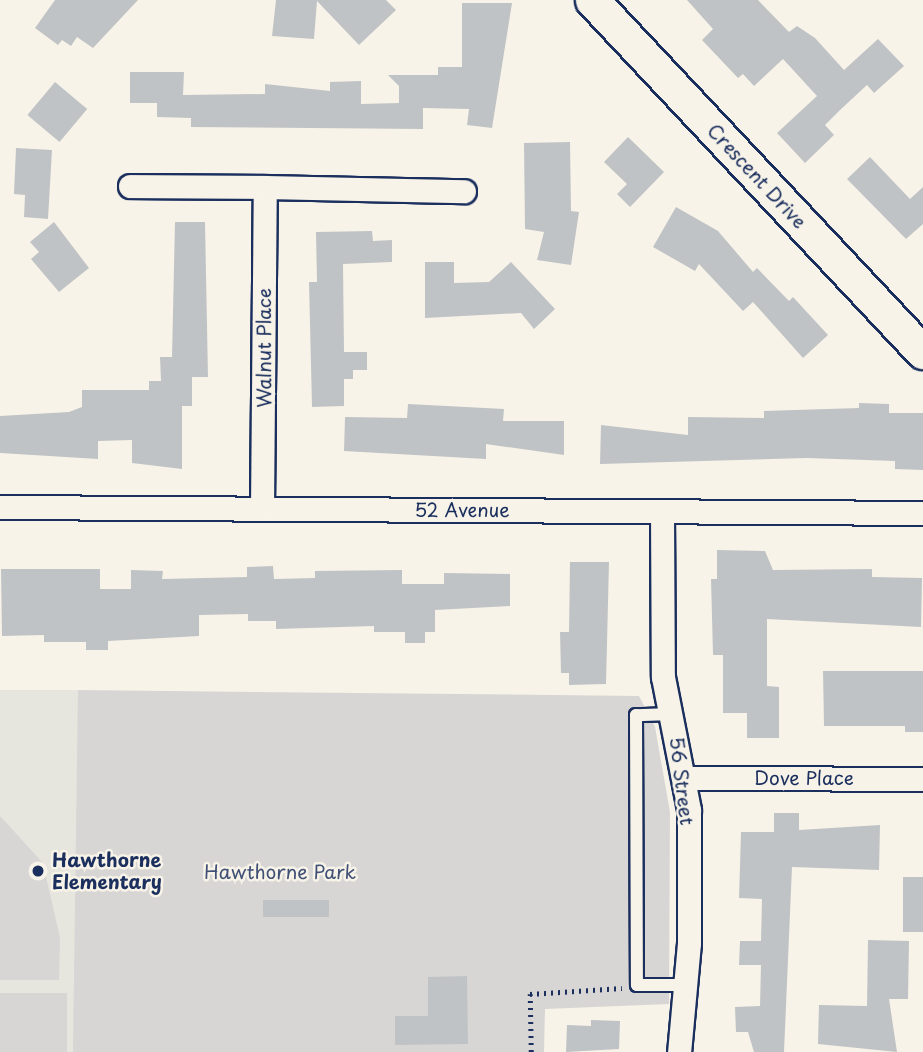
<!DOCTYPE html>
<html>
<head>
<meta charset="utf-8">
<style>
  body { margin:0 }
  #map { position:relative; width:923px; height:1052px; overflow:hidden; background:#f7f3e8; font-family:"Playpen Sans",sans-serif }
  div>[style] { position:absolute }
  .built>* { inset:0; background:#e6e5de; transform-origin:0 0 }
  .green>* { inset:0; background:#d7d6d4; transform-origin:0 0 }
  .building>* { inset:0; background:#c0c3c5; transform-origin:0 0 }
  .path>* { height:4.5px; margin-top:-2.25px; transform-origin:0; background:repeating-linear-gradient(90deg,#1b2f5e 0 2px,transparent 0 7px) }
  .roads { filter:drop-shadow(2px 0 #1b2f5e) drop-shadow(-2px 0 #1b2f5e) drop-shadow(0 2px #1b2f5e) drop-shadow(0 -2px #1b2f5e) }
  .lane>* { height:12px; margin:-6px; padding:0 6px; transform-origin:6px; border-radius:6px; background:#f7f3e8 }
  .street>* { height:23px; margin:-11.5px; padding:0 11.5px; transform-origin:11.5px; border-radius:11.5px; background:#f7f3e8 }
  .secondary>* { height:33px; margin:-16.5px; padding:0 16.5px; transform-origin:16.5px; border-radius:16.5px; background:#f7f3e8 }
  .dots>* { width:19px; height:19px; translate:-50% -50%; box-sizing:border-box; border:4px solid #f7f3e8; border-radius:50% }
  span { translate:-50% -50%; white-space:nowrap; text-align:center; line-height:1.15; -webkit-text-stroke:5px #f7f3e8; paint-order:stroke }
  .street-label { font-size:19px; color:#1b2f5e }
  .poi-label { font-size:19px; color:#1b2f5e; font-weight:700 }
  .left { translate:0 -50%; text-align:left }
  .park-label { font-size:19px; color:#415076 }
</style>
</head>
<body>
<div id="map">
  <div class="built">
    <i style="left:0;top:690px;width:78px;height:362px"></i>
  </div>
  <div class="green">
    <i style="clip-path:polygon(78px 690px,639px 696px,655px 727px,670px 812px,669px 1004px,545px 1009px,544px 1052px,73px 1052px)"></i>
    <i style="clip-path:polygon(0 816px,43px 863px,60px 938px,59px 980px,0 980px)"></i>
    <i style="left:0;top:993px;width:67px;height:59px"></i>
  </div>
  <div class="building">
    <i style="clip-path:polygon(55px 0,138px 0,93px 48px,77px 37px,71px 46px,62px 40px,58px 45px,35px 28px)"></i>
    <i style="clip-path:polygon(276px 0,386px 0,396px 10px,359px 45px,317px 1px,314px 39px,272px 36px)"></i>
    <i style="clip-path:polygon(687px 0,758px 0,789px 32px,797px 26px,815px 38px,844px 70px,878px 39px,904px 66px,874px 93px,867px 85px,839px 111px,825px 125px,834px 135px,805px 163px,777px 133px,817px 96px,783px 59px,754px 86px,743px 74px,738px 78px,702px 40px,713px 29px)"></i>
    <i style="clip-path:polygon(462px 3px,512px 3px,492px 128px,467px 125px,469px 109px,423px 108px,423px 129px,191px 127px,191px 118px,157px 117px,157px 103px,130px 103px,130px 72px,184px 72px,183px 95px,265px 94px,265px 84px,330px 91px,330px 82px,361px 81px,361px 104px,399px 103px,399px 86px,388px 75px,438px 75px,438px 67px,462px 67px)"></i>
    <i style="left:55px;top:82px;width:42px;height:43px;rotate:40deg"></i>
    <i style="clip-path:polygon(628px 137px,664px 172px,630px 207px,617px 194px,627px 184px,604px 162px)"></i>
    <i style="clip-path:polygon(570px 142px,571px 211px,579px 212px,571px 265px,537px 260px,544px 232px,525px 229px,524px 143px)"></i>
    <i style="clip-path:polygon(16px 148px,52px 150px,48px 219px,24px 217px,25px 195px,14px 194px)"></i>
    <i style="clip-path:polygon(870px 157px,910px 199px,923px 187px,923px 224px,906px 239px,847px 179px)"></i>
    <i style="clip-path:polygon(676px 207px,718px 231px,753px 272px,757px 268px,789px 301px,793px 297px,828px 335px,803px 358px,753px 302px,743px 311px,699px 264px,695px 271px,653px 247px)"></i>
    <i style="clip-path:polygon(54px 222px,89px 268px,59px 292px,31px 259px,39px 252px,30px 242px)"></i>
    <i style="clip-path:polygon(175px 222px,205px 222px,208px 377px,192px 377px,192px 406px,182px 406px,182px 469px,132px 463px,132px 440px,98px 441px,98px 459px,0 453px,0 416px,69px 412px,82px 407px,82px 390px,149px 390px,149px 381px,161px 381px,160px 357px,172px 357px)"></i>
    <i style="clip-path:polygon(372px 231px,373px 241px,392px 240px,392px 262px,343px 264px,344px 352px,367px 352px,367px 370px,353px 370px,353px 379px,344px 379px,344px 406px,312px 407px,309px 282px,317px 282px,316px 232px)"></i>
    <i style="clip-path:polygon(425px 262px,454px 262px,454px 283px,489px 282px,511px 262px,555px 309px,534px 329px,521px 313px,425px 318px)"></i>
    <i style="clip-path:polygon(859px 403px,889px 404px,889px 413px,923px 413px,923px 470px,895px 469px,895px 461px,807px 458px,600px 464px,601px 425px,688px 435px,688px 417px,764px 418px,764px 411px,859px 408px)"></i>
    <i style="clip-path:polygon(408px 404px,504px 409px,503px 421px,564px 421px,564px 455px,486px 444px,486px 459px,344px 451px,345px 417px,407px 418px)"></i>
    <i style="clip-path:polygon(717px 550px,765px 551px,773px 570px,872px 569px,872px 577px,922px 578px,921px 627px,767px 619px,767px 686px,779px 687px,779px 738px,747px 738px,747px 713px,723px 713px,723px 655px,713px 655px,711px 579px,717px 579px)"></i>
    <i style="clip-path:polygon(570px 562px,609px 562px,606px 684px,569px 685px,569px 673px,561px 673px,560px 632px,569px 632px)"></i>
    <i style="clip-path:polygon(273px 566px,274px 579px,315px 578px,315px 571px,402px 570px,402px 584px,444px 584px,444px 573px,510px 574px,510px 606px,435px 610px,435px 632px,425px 632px,425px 643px,405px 643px,405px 632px,374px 632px,374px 626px,276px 629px,276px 621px,248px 621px,248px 614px,199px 615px,199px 636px,108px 641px,108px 650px,86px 650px,86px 642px,44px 642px,44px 635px,2px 636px,1px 569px,100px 569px,100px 589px,131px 589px,131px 570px,163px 571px,162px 579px,247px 577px,247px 567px)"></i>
    <i style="clip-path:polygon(823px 671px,923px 671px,923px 732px,905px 732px,905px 726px,824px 726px)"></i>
    <i style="clip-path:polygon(774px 813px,799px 813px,799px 830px,880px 825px,879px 870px,792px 867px,784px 1052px,754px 1052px,748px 1032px,736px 1032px,735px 1007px,760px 1006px,761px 965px,739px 965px,740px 941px,761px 941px,762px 899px,739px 898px,741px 832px,774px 832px)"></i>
    <i style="left:923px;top:877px;width:55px;height:20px;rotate:90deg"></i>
    <i style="left:329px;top:900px;width:17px;height:66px;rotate:90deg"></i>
    <i style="clip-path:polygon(868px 940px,909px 941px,908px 999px,889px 999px,897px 1052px,818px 1044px,819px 1005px,867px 1006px)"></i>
    <i style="clip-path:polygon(467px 976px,468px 1044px,395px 1045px,395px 1016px,428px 1016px,428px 977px)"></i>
    <i style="clip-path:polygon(591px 1020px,620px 1021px,619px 1049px,566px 1052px,567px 1025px,591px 1026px)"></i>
  </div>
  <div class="path">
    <i style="left:531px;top:1052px;width:58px;rotate:-91deg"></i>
    <i style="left:530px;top:994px;width:92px;rotate:-3.7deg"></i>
  </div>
  <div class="roads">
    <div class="lane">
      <i style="left:672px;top:714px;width:36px;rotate:178deg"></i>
      <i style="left:636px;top:715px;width:270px;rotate:89.8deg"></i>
      <i style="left:637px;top:985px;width:49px"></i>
    </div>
    <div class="street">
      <i style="left:130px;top:186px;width:135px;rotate:0.4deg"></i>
      <i style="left:0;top:507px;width:923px;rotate:0.37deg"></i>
      <i style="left:262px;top:509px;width:322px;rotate:-89.5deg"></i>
      <i style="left:265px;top:187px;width:199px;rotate:1.2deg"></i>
      <i style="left:662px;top:512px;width:165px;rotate:89.7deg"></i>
      <i style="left:663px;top:677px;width:136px;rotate:78.9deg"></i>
      <i style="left:689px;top:810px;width:133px;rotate:90deg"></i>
      <i style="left:689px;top:943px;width:109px;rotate:95.2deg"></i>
      <i style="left:686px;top:778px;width:237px;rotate:0.2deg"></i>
    </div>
    <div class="secondary">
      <i style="left:592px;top:0;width:483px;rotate:46.8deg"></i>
    </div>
  </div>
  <div class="dots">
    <i style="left:38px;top:871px;background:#1b2f5e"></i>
  </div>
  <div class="street-label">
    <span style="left:757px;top:176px;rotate:47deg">Crescent Drive</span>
    <span style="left:264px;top:348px;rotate:-90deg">Walnut Place</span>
    <span style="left:462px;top:510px">52 Avenue</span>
    <span style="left:804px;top:778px">Dove Place</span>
    <span style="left:682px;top:781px;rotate:83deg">56 Street</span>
  </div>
  <div class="poi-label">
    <span class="left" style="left:52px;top:871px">Hawthorne<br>Elementary</span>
  </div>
  <div class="park-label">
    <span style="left:280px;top:872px">Hawthorne Park</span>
  </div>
</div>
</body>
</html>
